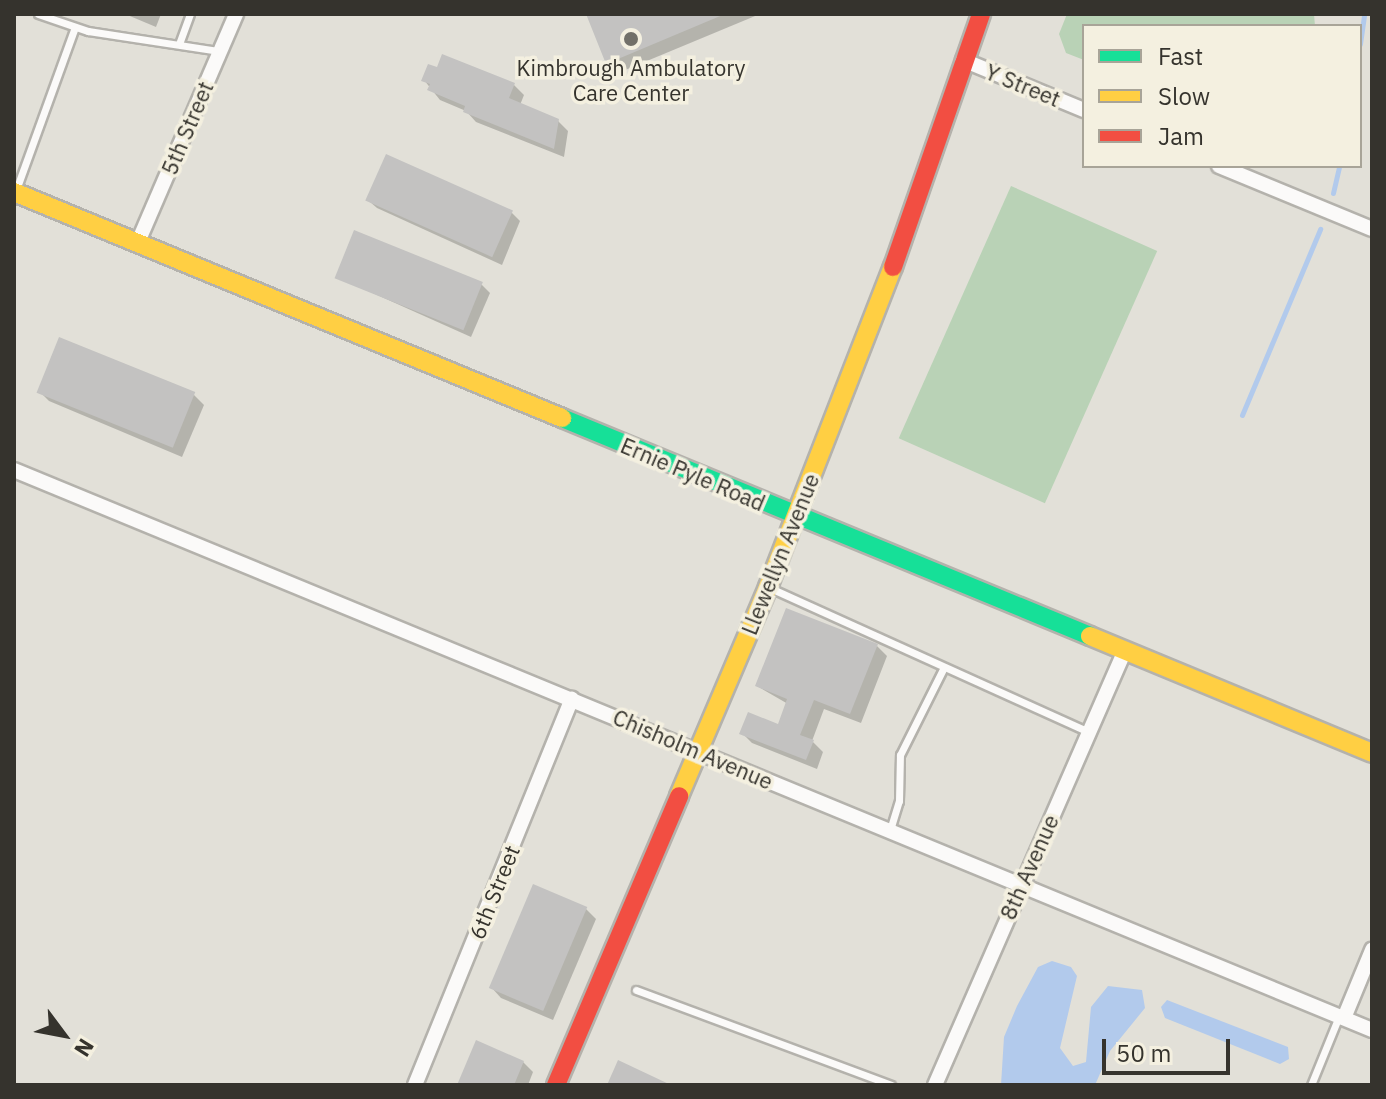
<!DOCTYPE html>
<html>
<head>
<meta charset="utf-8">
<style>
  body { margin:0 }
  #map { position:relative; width:1386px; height:1099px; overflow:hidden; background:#e2e0d8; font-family:"IBM Plex Sans",sans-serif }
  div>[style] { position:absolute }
  .green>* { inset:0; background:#b9d2b6; transform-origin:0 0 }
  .water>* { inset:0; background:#b2caec }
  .shadow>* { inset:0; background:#0003 }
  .stream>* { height:5px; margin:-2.5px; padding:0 2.5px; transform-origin:2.5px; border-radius:2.5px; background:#b2caec }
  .building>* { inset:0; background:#c3c2c1; transform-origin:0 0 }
  .roads { filter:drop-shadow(2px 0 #b4b2ac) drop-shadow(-2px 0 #b4b2ac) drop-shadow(0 2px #b4b2ac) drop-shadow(0 -2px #b4b2ac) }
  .lane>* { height:7px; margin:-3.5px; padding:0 3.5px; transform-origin:3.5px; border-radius:3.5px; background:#fbfaf9 }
  .street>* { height:14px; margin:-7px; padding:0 7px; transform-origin:7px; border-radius:7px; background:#fbfaf9 }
  .fast>* { height:18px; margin:-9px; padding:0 9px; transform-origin:9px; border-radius:9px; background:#16e098 }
  .slow>* { height:18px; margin:-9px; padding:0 9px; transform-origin:9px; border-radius:9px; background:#ffcf43 }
  .jam>* { height:18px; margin:-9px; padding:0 9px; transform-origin:9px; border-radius:9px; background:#f24e42 }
  .dots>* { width:22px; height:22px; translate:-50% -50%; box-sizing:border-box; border:4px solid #f4f0e0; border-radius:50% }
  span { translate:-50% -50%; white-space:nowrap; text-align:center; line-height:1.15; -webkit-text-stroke:7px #f4f0e0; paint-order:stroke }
  .poi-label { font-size:22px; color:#35332d }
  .street-label { font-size:22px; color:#35332d }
  .frame { position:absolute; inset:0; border:16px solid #35332d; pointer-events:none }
  .legend { position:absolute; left:1082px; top:24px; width:280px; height:144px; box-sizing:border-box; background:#f4f0e0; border:2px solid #a8a498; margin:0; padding:10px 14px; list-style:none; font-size:24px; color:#35332d }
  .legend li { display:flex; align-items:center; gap:16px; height:40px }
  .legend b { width:40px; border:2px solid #a8a498 }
  .north { position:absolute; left:24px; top:995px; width:80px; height:80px; -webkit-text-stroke:6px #f4f0e0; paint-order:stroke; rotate:122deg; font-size:22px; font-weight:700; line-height:32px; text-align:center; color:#35332d }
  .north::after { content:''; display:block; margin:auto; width:28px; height:36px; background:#35332d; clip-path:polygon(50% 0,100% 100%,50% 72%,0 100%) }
  .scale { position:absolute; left:1102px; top:1039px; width:128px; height:36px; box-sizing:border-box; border:4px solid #35332d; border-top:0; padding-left:10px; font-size:24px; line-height:28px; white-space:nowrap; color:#35332d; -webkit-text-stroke:6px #f4f0e0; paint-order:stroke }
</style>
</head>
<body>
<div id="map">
  <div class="green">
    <i style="clip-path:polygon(1067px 14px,1314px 14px,1315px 26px,1084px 26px,1084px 60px,1066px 53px,1059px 34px)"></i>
    <i style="left:1011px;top:186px;width:160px;height:276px;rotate:24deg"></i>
  </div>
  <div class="water">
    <i style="clip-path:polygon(1052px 961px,1071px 967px,1077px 976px,1060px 1048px,1073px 1066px,1086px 1062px,1091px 1007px,1108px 986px,1142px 990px,1145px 1008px,1110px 1051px,1095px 1085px,1001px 1085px,1004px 1037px,1017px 1006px,1038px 967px)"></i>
    <i style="clip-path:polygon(1167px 1000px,1288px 1047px,1289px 1059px,1280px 1064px,1165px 1018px,1161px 1007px)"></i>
  </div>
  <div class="shadow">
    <i style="clip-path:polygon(125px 14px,161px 14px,156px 27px)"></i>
    <i style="clip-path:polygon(588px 14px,760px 14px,618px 73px,608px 62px)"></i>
    <i style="clip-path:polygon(424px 80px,514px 85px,524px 95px,520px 105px,558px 121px,568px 131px,564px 157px,476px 122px,466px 111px,440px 100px)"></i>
    <i style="clip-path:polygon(387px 156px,512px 213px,520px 221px,502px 265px,377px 208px,369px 201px)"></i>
    <i style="clip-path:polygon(337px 277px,482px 285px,490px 293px,471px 337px)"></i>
    <i style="clip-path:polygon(39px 391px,194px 395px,204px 405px,182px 457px,49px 401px)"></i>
    <i style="clip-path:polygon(877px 646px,887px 656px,861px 723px,824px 709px,812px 741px,823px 752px,817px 769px,752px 743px,742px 733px,779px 726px,788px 704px,757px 686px)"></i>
    <i style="clip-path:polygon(586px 909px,596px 919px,553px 1020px,501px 998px,491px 987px)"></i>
    <i style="clip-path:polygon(523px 1062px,533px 1072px,528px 1085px,459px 1085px)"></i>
  </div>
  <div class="stream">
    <i style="left:1360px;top:44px;width:30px;rotate:-82deg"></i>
    <i style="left:1333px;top:193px;width:28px;rotate:-77deg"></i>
    <i style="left:1242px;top:415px;width:202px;rotate:-67.2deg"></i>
  </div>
  <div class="building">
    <i style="clip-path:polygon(586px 14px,725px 14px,606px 64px)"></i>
    <i style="clip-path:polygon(442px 54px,515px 83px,509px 98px,559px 119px,554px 149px,463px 112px,465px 106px,427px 90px,430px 84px,421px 81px,428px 64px,437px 67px)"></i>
    <i style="left:386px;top:154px;width:139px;height:51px;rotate:24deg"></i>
    <i style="left:354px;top:230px;width:139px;height:52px;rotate:22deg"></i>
    <i style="left:59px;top:337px;width:147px;height:60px;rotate:22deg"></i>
    <i style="clip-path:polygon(786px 608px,878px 644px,850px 714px,814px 700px,800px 735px,814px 740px,806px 760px,739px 734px,748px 712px,778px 724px,787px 699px,755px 686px)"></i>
    <i style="left:533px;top:884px;width:59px;height:113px;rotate:23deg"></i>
    <i style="clip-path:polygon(476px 1040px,524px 1061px,514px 1085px,457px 1085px)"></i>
    <i style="clip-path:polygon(618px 1060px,671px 1085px,607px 1085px)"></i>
  </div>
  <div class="roads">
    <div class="lane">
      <i style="left:38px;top:14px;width:53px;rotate:18.8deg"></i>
      <i style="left:88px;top:31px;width:133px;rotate:8.7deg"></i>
      <i style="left:179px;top:44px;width:32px;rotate:-70deg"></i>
      <i style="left:16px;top:190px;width:173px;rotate:-70.1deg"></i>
      <i style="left:770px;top:588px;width:350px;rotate:24.3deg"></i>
      <i style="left:890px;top:830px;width:30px;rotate:-73deg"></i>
      <i style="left:899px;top:801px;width:46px;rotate:-88.8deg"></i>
      <i style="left:900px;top:755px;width:98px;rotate:-63.4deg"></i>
      <i style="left:636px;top:990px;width:272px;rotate:20.4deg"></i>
      <i style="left:1311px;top:1085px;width:74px;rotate:-67.9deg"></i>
    </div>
    <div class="street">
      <i style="left:963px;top:60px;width:131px;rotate:22.5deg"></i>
      <i style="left:1219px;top:166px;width:165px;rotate:22.4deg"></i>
      <i style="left:138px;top:242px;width:248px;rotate:-66.7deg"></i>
      <i style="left:14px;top:470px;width:1469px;rotate:22.41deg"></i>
      <i style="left:1344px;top:1018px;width:74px;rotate:-67.6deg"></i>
      <i style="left:415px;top:1085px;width:417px;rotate:-67.9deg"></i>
      <i style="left:935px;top:1085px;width:475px;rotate:-66.4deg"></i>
    </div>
    <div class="fast">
      <i style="left:562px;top:418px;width:571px;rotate:22.43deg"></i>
    </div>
    <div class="slow">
      <i style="left:14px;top:192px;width:593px;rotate:22.41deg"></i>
      <i style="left:1090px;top:636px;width:305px;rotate:22.5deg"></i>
      <i style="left:679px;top:796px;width:227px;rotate:-66.9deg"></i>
      <i style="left:768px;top:587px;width:344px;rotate:-68.7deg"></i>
    </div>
    <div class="jam">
      <i style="left:893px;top:267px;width:268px;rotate:-70.8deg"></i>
      <i style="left:556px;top:1085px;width:314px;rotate:-66.9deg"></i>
    </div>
  </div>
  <div class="dots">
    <i style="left:631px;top:39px;background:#727069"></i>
  </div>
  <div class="poi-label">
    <span style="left:631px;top:80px">Kimbrough Ambulatory<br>Care Center</span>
  </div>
  <div class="street-label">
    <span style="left:1023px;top:85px;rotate:22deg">Y Street</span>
    <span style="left:187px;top:128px;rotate:-67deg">5th Street</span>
    <span style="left:693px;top:474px;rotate:23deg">Ernie Pyle Road</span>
    <span style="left:780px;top:554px;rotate:-68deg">Llewellyn Avenue</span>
    <span style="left:693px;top:749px;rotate:23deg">Chisholm Avenue</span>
    <span style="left:1029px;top:867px;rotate:-66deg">8th Avenue</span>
    <span style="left:494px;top:892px;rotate:-68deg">6th Street</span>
  </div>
  <div class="frame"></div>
  <ul class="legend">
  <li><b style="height:10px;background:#16e098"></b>Fast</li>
  <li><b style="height:10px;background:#ffcf43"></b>Slow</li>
  <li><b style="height:10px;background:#f24e42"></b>Jam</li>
  </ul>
  <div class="north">N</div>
  <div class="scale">50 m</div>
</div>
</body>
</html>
